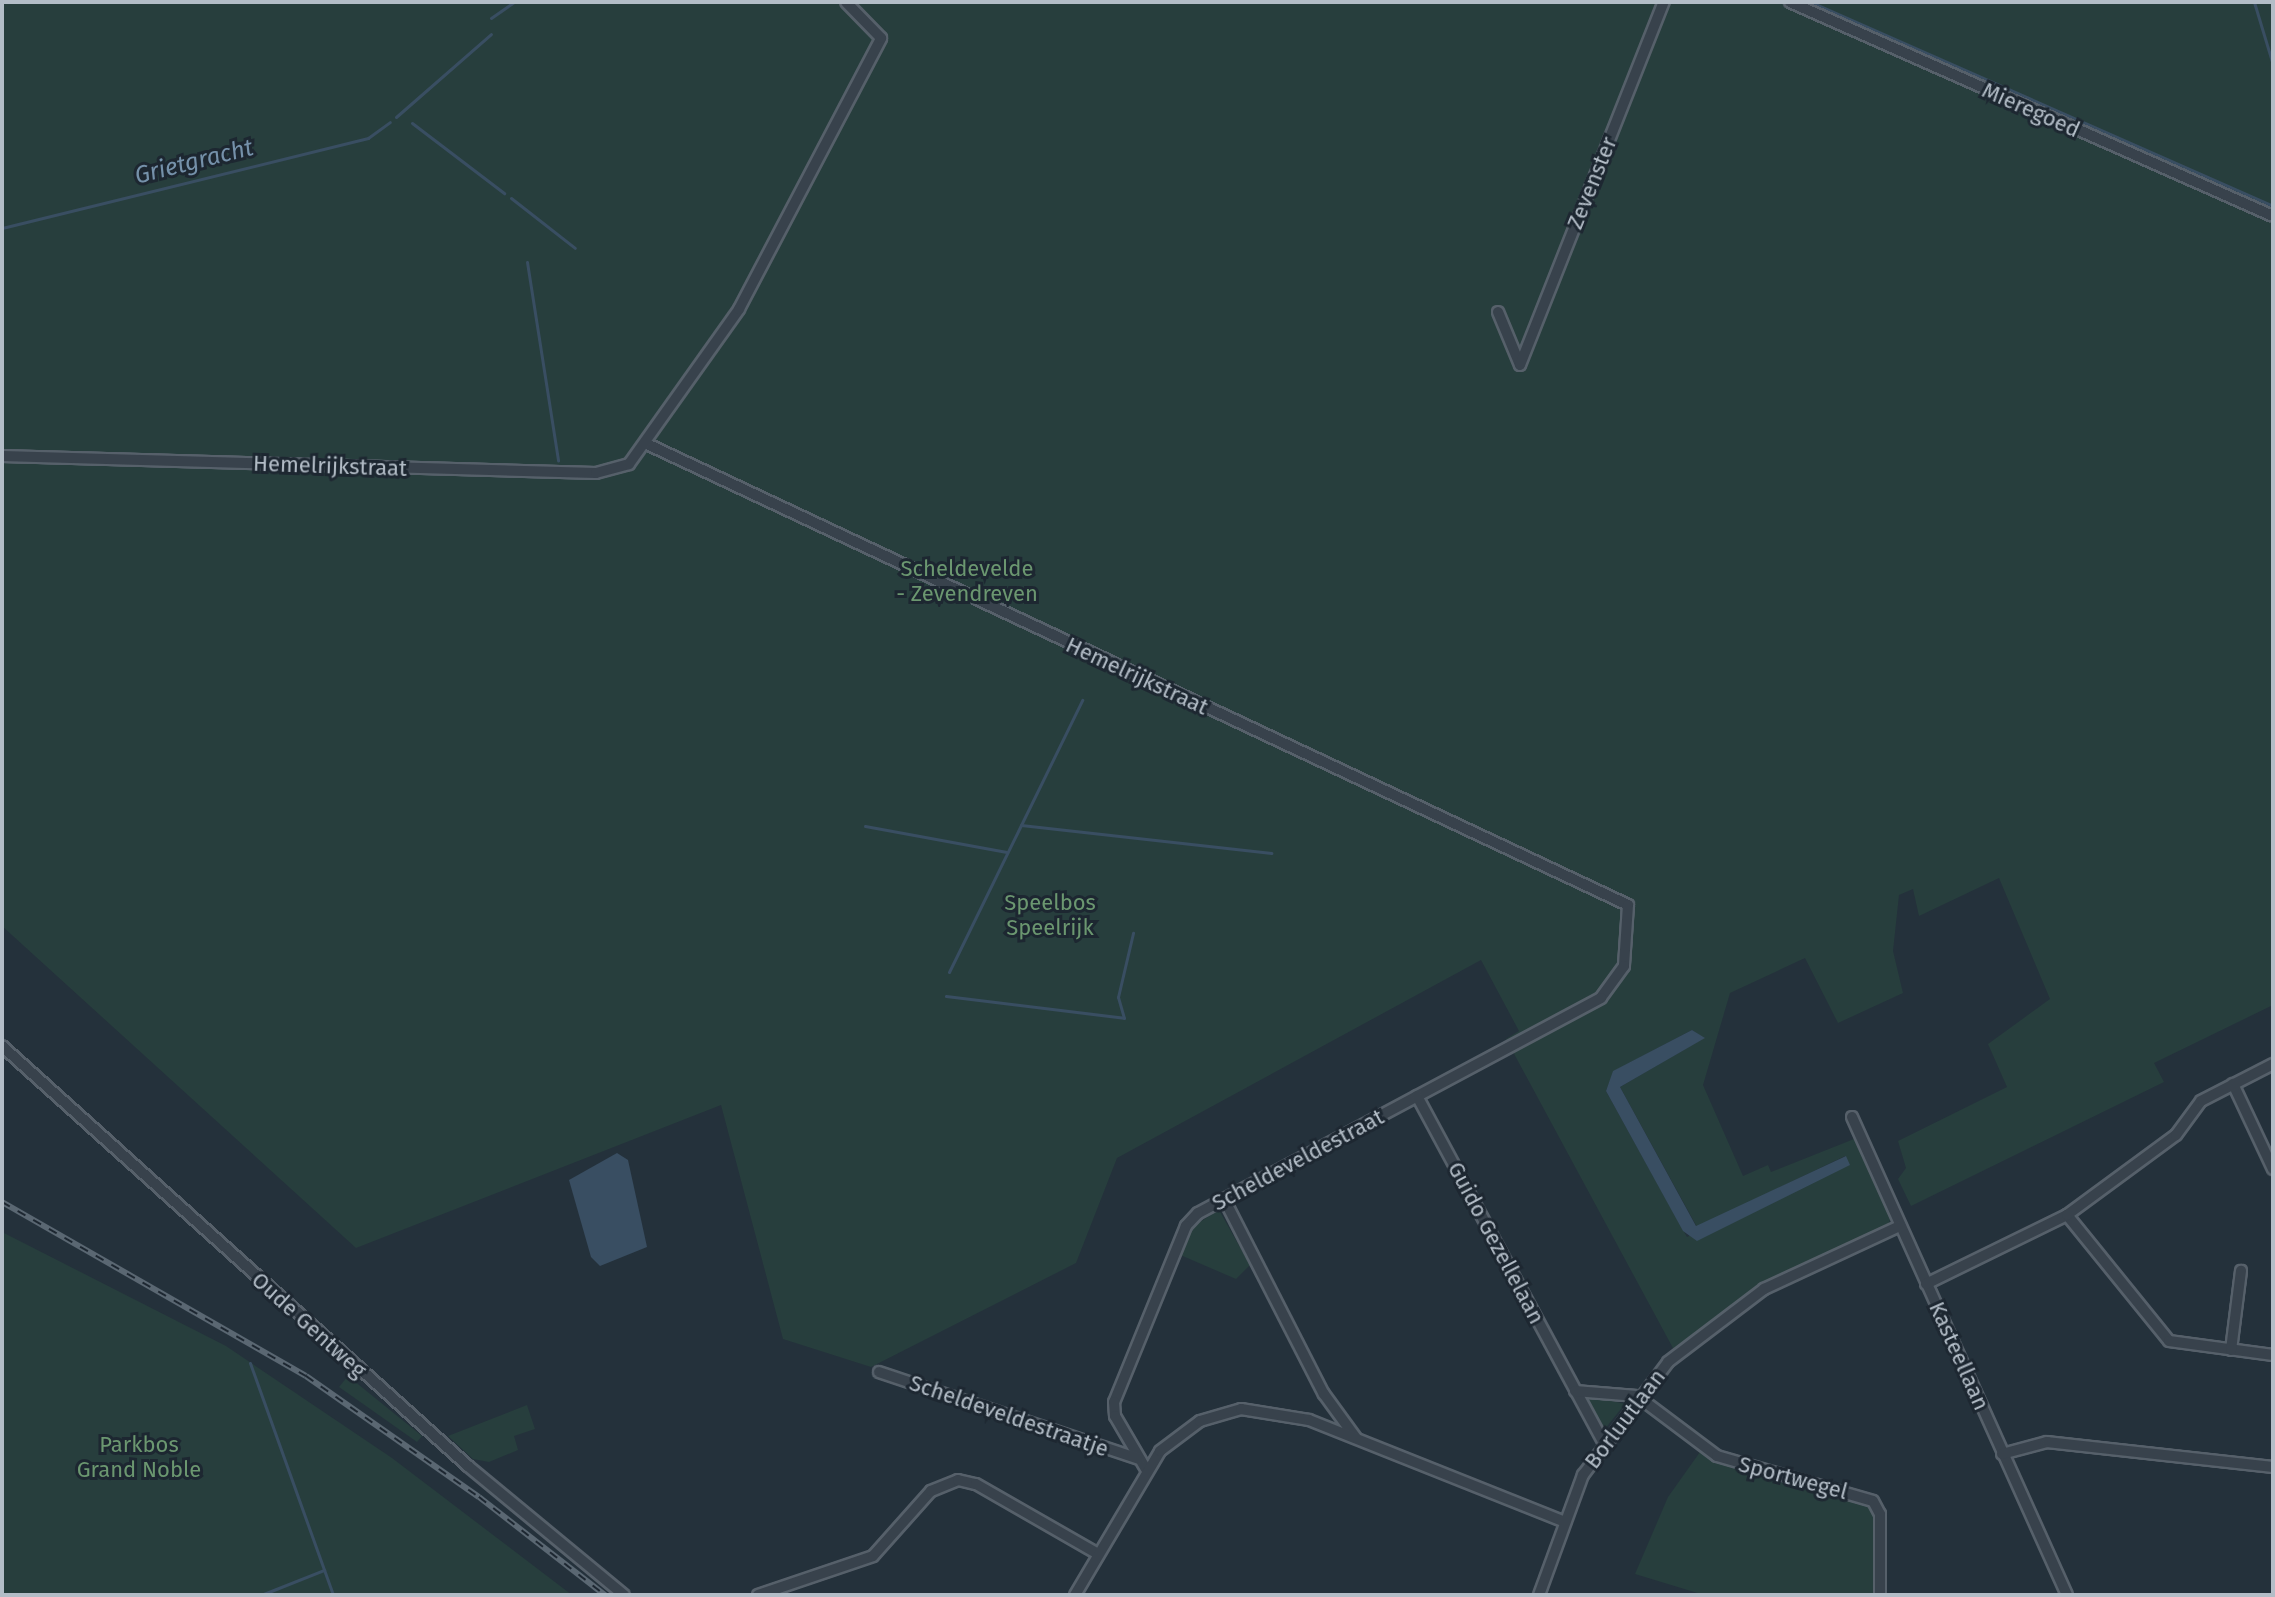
<!DOCTYPE html>
<html>
<head>
<meta charset="utf-8">
<style>
  body { margin:0 }
  #map { position:relative; width:2275px; height:1597px; overflow:hidden; background:#24313b; font-family:"Fira Sans",sans-serif }
  div>[style] { position:absolute }
  .green>* { inset:0; background:#273e3d }
  .water>* { inset:0; background:#394e62 }
  .stream>* { height:3px; margin:-1.5px; padding:0 1.5px; transform-origin:1.5px; border-radius:1.5px; background:#394e62 }
  .roads { filter:drop-shadow(2px 0 #56606a) drop-shadow(-2px 0 #56606a) drop-shadow(0 2px #56606a) drop-shadow(0 -2px #56606a) }
  .street>* { height:10px; margin:-5px; padding:0 5px; transform-origin:5px; border-radius:5px; background:#38424c }
  .rail>* { height:6px; margin-top:-3px; transform-origin:0; background:repeating-linear-gradient(90deg,#1d2731 0 9px,#5a6772 0 18px); box-sizing:border-box; border-block:2px solid #5a6772 }
  span { translate:-50% -50%; white-space:nowrap; text-align:center; line-height:1.15; -webkit-text-stroke:6px #1d2731; paint-order:stroke }
  .street-label { font-size:22px; color:#b3bdc7 }
  .park-label { font-size:22px; color:#6b9770 }
  .water-label { font-size:24px; color:#7591aa; font-style:italic }
  .frame { position:absolute; inset:0; border:4px solid #b3bdc7; pointer-events:none }
</style>
</head>
<body>
<div id="map">
  <div class="green">
    <i style="clip-path:polygon(evenodd,2px 2px,2273px 2px,2273px 1005px,2154px 1063px,2164px 1082px,1911px 1206px,1898px 1179px,1906px 1168px,1898px 1141px,2007px 1087px,1988px 1044px,2050px 999px,1999px 878px,1919px 916px,1913px 889px,1899px 895px,1893px 951px,1903px 993px,1838px 1023px,1805px 958px,1730px 993px,1703px 1085px,1743px 1176px,1768px 1165px,1771px 1172px,1854px 1139px,1891px 1216px,1888px 1226px,1757px 1288px,1674px 1350px,1506px 1039px,1519px 1031px,1481px 960px,1117px 1158px,1076px 1263px,871px 1367px,783px 1339px,721px 1105px,356px 1248px,2px 926px,2px 2px,1692px 1030px,1704px 1038px,1620px 1087px,1697px 1227px,1845px 1156px,1849px 1165px,1687px 1237px,1606px 1091px,1614px 1071px,1692px 1030px)"></i>
    <i style="clip-path:polygon(1219px 1210px,1250px 1265px,1236px 1279px,1178px 1254px,1189px 1229px)"></i>
    <i style="clip-path:polygon(2px 1232px,226px 1346px,392px 1458px,572px 1595px,2px 1595px)"></i>
    <i style="clip-path:polygon(348px 1376px,422px 1436px,417px 1442px,339px 1387px)"></i>
    <i style="clip-path:polygon(1587px 1395px,1625px 1404px,1604px 1430px,1584px 1399px)"></i>
    <i style="clip-path:polygon(527px 1405px,535px 1429px,514px 1436px,518px 1450px,489px 1462px,473px 1459px,448px 1436px)"></i>
    <i style="clip-path:polygon(1700px 1452px,1870px 1503px,1878px 1520px,1875px 1595px,1704px 1595px,1635px 1574px,1668px 1497px)"></i>
  </div>
  <div class="water">
    <i style="clip-path:polygon(1692px 1030px,1705px 1038px,1620px 1087px,1696px 1226px,1846px 1156px,1850px 1165px,1697px 1241px,1683px 1231px,1606px 1091px,1613px 1071px)"></i>
    <i style="clip-path:polygon(617px 1153px,628px 1160px,647px 1247px,600px 1266px,591px 1257px,569px 1180px)"></i>
  </div>
  <div class="stream">
    <i style="left:1811px;top:2px;width:505px;rotate:23.82deg"></i>
    <i style="left:2254px;top:2px;width:66px;rotate:73.2deg"></i>
    <i style="left:491px;top:18px;width:28px;rotate:-35deg"></i>
    <i style="left:396px;top:117px;width:126px;rotate:-41.1deg"></i>
    <i style="left:412px;top:123px;width:116px;rotate:37.3deg"></i>
    <i style="left:511px;top:198px;width:81px;rotate:38deg"></i>
    <i style="left:2px;top:228px;width:377px;rotate:-13.8deg"></i>
    <i style="left:368px;top:138px;width:27px;rotate:-36deg"></i>
    <i style="left:527px;top:262px;width:201px;rotate:81.1deg"></i>
    <i style="left:1021px;top:825px;width:252px;rotate:6.4deg"></i>
    <i style="left:865px;top:826px;width:144px;rotate:10.4deg"></i>
    <i style="left:949px;top:972px;width:303px;rotate:-63.9deg"></i>
    <i style="left:946px;top:996px;width:179px;rotate:7deg"></i>
    <i style="left:1124px;top:1018px;width:22px;rotate:-106deg"></i>
    <i style="left:1118px;top:997px;width:66px;rotate:-76.8deg"></i>
    <i style="left:250px;top:1363px;width:246px;rotate:70.3deg"></i>
    <i style="left:261px;top:1595px;width:68px;rotate:-21.6deg"></i>
    <i style="left:1939px;top:1595px;width:57px"></i>
  </div>
  <div class="roads">
    <div class="street">
      <i style="left:1790px;top:2px;width:528px;rotate:23.9deg"></i>
      <i style="left:1498px;top:312px;width:57px;rotate:67.5deg"></i>
      <i style="left:1520px;top:365px;width:391px;rotate:-68.4deg"></i>
      <i style="left:647px;top:444px;width:1084px;rotate:25.17deg"></i>
      <i style="left:1628px;top:905px;width:61px;rotate:93.8deg"></i>
      <i style="left:1624px;top:966px;width:39px;rotate:126deg"></i>
      <i style="left:1601px;top:998px;width:457px;rotate:151.9deg"></i>
      <i style="left:1198px;top:1213px;width:18px;rotate:133deg"></i>
      <i style="left:1186px;top:1226px;width:190px;rotate:112.2deg"></i>
      <i style="left:1114px;top:1402px;width:14px;rotate:86deg"></i>
      <i style="left:1115px;top:1416px;width:61px;rotate:59.7deg"></i>
      <i style="left:2px;top:456px;width:594px;rotate:1.64deg"></i>
      <i style="left:596px;top:473px;width:34px;rotate:-15deg"></i>
      <i style="left:629px;top:464px;width:190px;rotate:-54.6deg"></i>
      <i style="left:739px;top:309px;width:306px;rotate:-62.3deg"></i>
      <i style="left:881px;top:38px;width:50px;rotate:-134.2deg"></i>
      <i style="left:2px;top:1046px;width:627px;rotate:42.03deg"></i>
      <i style="left:468px;top:1466px;width:202px;rotate:39.6deg"></i>
      <i style="left:2233px;top:1084px;width:94px;rotate:64.8deg"></i>
      <i style="left:1417px;top:1096px;width:393px;rotate:61.7deg"></i>
      <i style="left:1852px;top:1117px;width:524px;rotate:65.78deg"></i>
      <i style="left:1224px;top:1199px;width:219px;rotate:62.9deg"></i>
      <i style="left:1324px;top:1394px;width:54px;rotate:54deg"></i>
      <i style="left:2067px;top:1215px;width:162px;rotate:51deg"></i>
      <i style="left:2169px;top:1341px;width:105px;rotate:7.7deg"></i>
      <i style="left:1926px;top:1284px;width:157px;rotate:-26.1deg"></i>
      <i style="left:2067px;top:1215px;width:135px;rotate:-36.3deg"></i>
      <i style="left:2176px;top:1135px;width:42px;rotate:-53.7deg"></i>
      <i style="left:2201px;top:1101px;width:81px;rotate:-27.2deg"></i>
      <i style="left:2231px;top:1350px;width:80px;rotate:-82.8deg"></i>
      <i style="left:879px;top:1372px;width:274px;rotate:18.5deg"></i>
      <i style="left:1575px;top:1391px;width:62px;rotate:4.6deg"></i>
      <i style="left:1637px;top:1396px;width:100px;rotate:36.9deg"></i>
      <i style="left:1717px;top:1456px;width:162px;rotate:16.1deg"></i>
      <i style="left:1873px;top:1501px;width:15px;rotate:62deg"></i>
      <i style="left:1880px;top:1514px;width:81px;rotate:90deg"></i>
      <i style="left:2002px;top:1454px;width:47px;rotate:-14.9deg"></i>
      <i style="left:2047px;top:1442px;width:227px;rotate:6.3deg"></i>
      <i style="left:758px;top:1595px;width:121px;rotate:-18.7deg"></i>
      <i style="left:873px;top:1556px;width:87px;rotate:-48.3deg"></i>
      <i style="left:931px;top:1491px;width:29px;rotate:-22deg"></i>
      <i style="left:958px;top:1480px;width:18px;rotate:13deg"></i>
      <i style="left:976px;top:1484px;width:141px;rotate:29.8deg"></i>
      <i style="left:1075px;top:1595px;width:167px;rotate:-59.4deg"></i>
      <i style="left:1160px;top:1451px;width:50px;rotate:-36.9deg"></i>
      <i style="left:1200px;top:1421px;width:43px;rotate:-16.3deg"></i>
      <i style="left:1241px;top:1409px;width:69px;rotate:9.2deg"></i>
      <i style="left:1309px;top:1420px;width:273px;rotate:21.7deg"></i>
      <i style="left:1539px;top:1595px;width:128px;rotate:-69.9deg"></i>
      <i style="left:1583px;top:1475px;width:141px;rotate:-53deg"></i>
      <i style="left:1668px;top:1362px;width:121px;rotate:-37.2deg"></i>
      <i style="left:1764px;top:1289px;width:150px;rotate:-24.9deg"></i>
    </div>
  </div>
  <div class="rail">
    <i style="left:2px;top:1202px;width:350px;rotate:29.8deg"></i>
    <i style="left:306px;top:1376px;width:211px;rotate:35deg"></i>
    <i style="left:479px;top:1497px;width:160px;rotate:37.9deg"></i>
  </div>
  <div class="street-label">
    <span style="left:2031px;top:110px;rotate:24deg">Mieregoed</span>
    <span style="left:1592px;top:183px;rotate:-68deg">Zevenster</span>
    <span style="left:330px;top:466px;rotate:2deg">Hemelrijkstraat</span>
    <span style="left:1137px;top:676px;rotate:25deg">Hemelrijkstraat</span>
    <span style="left:1298px;top:1160px;rotate:-28deg">Scheldeveldestraat</span>
    <span style="left:1496px;top:1243px;rotate:62deg">Guido Gezellelaan</span>
    <span style="left:309px;top:1325px;rotate:42deg">Oude Gentweg</span>
    <span style="left:1959px;top:1356px;rotate:66deg">Kasteellaan</span>
    <span style="left:1009px;top:1416px;rotate:19deg">Scheldeveldestraatje</span>
    <span style="left:1625px;top:1419px;rotate:-53deg">Borluutlaan</span>
    <span style="left:1793px;top:1478px;rotate:15deg">Sportwegel</span>
  </div>
  <div class="park-label">
    <span style="left:967px;top:581px">Scheldevelde<br>- Zevendreven</span>
    <span style="left:1050px;top:915px">Speelbos<br>Speelrijk</span>
    <span style="left:139px;top:1457px">Parkbos<br>Grand Noble</span>
  </div>
  <div class="water-label">
    <span style="left:194px;top:162px;rotate:-14deg">Grietgracht</span>
  </div>
  <div class="frame"></div>
</div>
</body>
</html>
